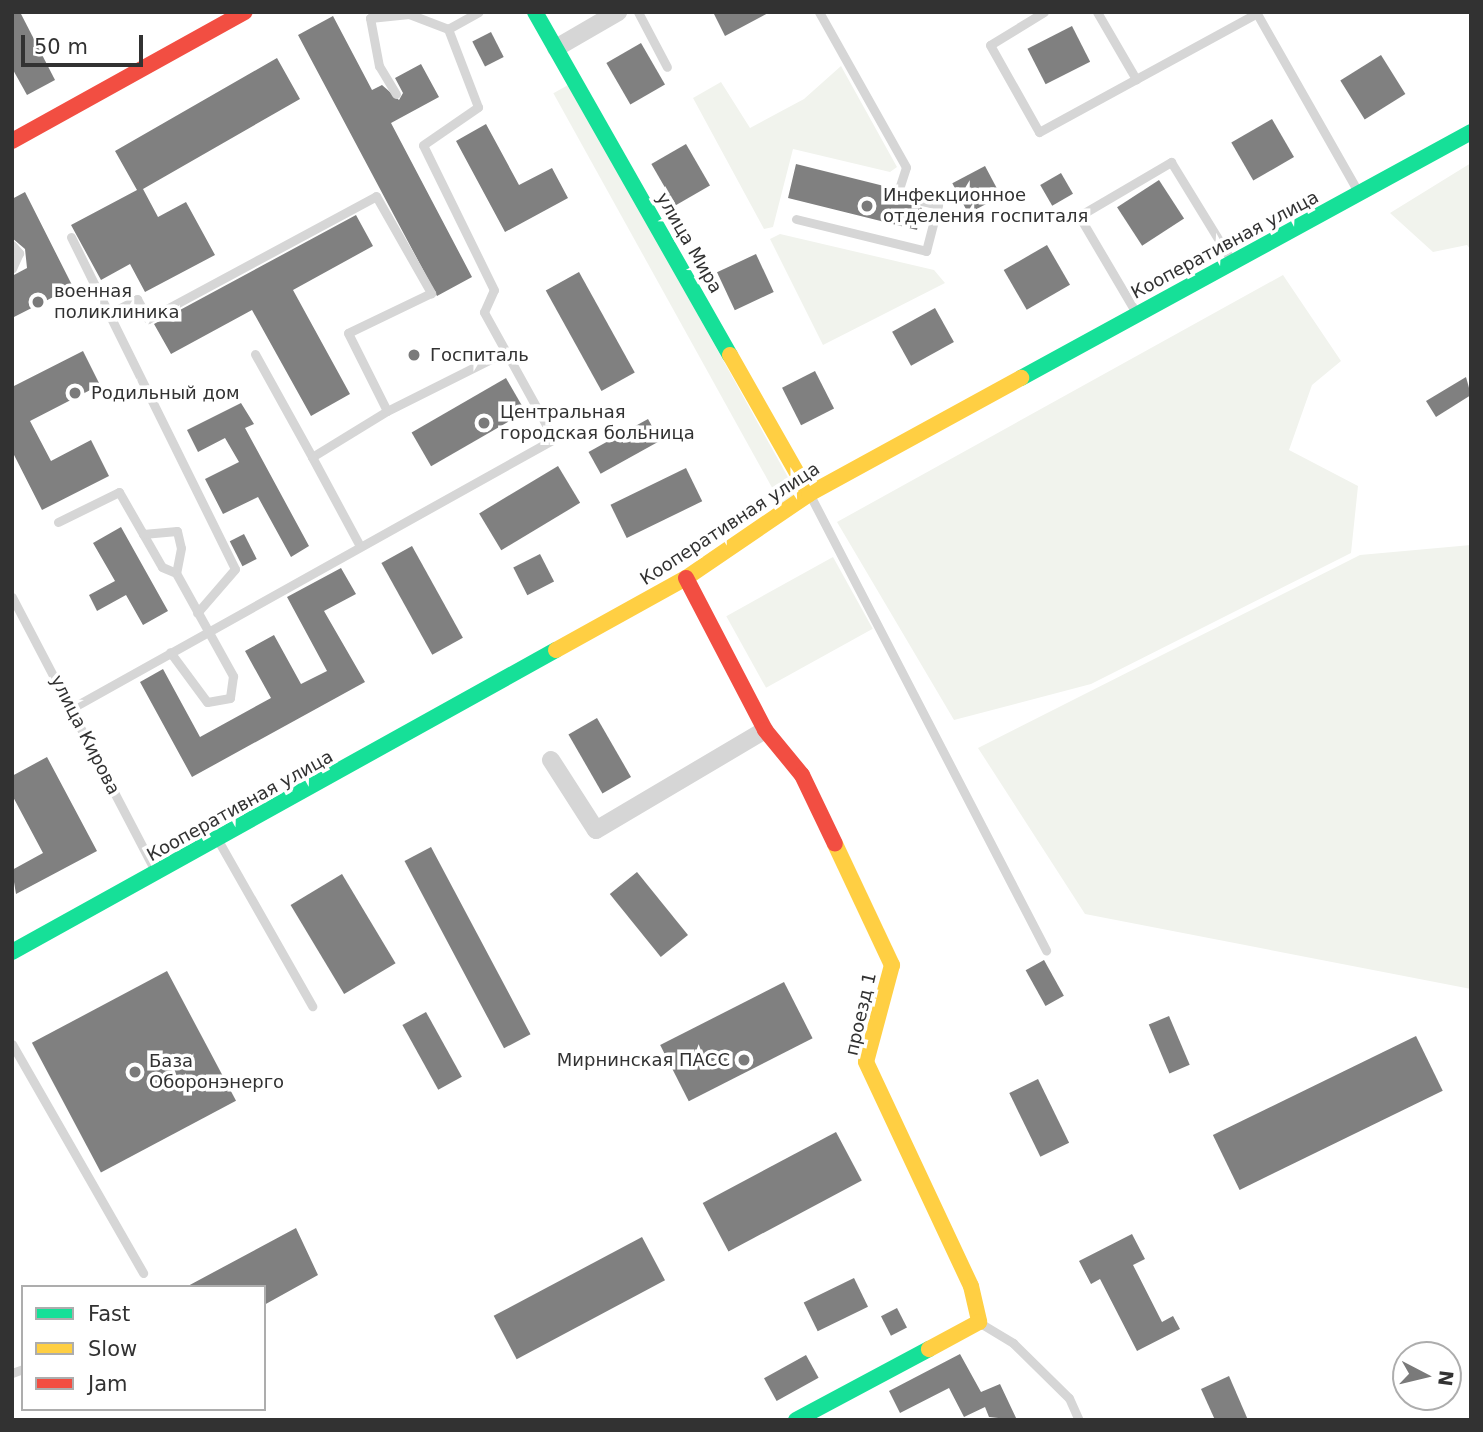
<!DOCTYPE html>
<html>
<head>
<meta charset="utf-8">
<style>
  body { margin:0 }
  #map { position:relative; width:1483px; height:1432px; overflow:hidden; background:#fff; font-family:"DejaVu Sans",sans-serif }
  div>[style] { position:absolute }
  .green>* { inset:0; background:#f1f3ed; transform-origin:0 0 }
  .building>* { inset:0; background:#808080; transform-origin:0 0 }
  .lane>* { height:9px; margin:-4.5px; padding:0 4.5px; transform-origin:4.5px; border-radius:4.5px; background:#d6d6d6 }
  .street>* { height:18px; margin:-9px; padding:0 9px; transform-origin:9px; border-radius:9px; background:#d6d6d6 }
  .fast>* { height:16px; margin:-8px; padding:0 8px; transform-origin:8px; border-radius:8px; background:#16e098 }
  .slow>* { height:16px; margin:-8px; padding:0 8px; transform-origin:8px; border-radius:8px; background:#ffcf43 }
  .jam>* { height:16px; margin:-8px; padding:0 8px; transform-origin:8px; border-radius:8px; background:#f24e42 }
  .dots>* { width:19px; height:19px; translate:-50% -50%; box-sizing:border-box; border:4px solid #fff; border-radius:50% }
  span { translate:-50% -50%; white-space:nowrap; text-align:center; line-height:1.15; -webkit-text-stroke:7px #fff; paint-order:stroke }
  .poi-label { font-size:18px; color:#323232 }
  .left { translate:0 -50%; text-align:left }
  .right { translate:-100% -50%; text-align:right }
  .street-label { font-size:18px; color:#323232 }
  .frame { position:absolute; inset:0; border:14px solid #323232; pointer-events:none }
  .legend { position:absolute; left:21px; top:1285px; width:245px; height:126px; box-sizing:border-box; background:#fff; border:2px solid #adadad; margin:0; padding:9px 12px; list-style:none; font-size:21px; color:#323232 }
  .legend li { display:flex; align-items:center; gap:14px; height:35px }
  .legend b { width:35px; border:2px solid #adadad }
  .north { position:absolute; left:1392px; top:1341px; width:70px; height:70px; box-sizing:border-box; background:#fff; border:2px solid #adadad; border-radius:50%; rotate:97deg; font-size:19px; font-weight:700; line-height:28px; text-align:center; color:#323232 }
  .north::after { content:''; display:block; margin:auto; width:24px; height:32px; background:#7a7a7a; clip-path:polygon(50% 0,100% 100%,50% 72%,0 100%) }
  .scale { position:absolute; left:21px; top:35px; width:122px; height:32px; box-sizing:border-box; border:4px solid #323232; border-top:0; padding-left:9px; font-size:21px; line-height:24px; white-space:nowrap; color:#323232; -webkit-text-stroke:5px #fff; paint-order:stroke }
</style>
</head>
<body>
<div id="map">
  <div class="green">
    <i style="clip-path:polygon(841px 66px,897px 167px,890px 172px,793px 149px,773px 227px,764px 229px,693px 98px,721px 82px,750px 128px,804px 99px)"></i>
    <i style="left:570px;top:84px;width:478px;height:19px;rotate:61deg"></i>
    <i style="clip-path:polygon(1471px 163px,1471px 250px,1467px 245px,1433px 252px,1390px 213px)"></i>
    <i style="clip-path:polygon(780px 234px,934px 270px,945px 283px,823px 345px,770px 239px)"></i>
    <i style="clip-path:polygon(1283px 275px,1341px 361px,1312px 385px,1289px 450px,1358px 486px,1351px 553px,1091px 684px,954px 720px,837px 522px)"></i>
    <i style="clip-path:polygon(1471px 545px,1471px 989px,1085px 914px,978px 748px,1360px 555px)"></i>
    <i style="left:833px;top:557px;width:82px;height:122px;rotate:61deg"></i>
  </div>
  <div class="building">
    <i style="clip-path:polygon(12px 12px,20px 12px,55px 80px,27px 95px,12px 68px)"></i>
    <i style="clip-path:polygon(713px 12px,770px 12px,725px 36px)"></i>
    <i style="clip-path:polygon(333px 16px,372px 90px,382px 85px,399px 100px,403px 93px,395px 78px,421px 64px,439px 97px,391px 123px,472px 277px,437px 296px,298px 35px)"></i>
    <i style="left:1072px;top:26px;width:40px;height:50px;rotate:63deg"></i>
    <i style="left:491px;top:32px;width:28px;height:21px;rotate:63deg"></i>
    <i style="left:641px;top:43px;width:48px;height:40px;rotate:60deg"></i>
    <i style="left:1381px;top:55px;width:46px;height:48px;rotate:58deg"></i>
    <i style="clip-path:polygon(277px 58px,300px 99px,143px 189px,158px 217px,186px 202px,215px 255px,145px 292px,130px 264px,101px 280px,71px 225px,137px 190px,115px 151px)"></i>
    <i style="left:1272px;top:119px;width:44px;height:47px;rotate:60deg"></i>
    <i style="clip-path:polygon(486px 124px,519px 185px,552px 168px,568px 198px,505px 232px,456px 141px)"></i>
    <i style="left:686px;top:144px;width:48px;height:40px;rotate:60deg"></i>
    <i style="clip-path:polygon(796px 164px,892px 188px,893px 200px,922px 208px,917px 230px,788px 198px)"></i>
    <i style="left:985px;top:166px;width:34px;height:37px;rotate:62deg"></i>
    <i style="left:1061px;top:173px;width:24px;height:24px;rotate:60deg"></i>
    <i style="left:1159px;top:180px;width:46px;height:50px;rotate:57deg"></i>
    <i style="clip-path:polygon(25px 192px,73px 287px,12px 318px,12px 276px,27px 268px,25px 249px,12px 238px,12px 199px)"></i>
    <i style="clip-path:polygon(356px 215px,373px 246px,293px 290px,350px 394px,311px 416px,252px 310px,171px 354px,154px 324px)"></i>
    <i style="left:1047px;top:245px;width:46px;height:50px;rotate:60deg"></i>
    <i style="left:756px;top:254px;width:42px;height:43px;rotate:65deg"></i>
    <i style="left:579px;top:272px;width:115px;height:38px;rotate:61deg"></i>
    <i style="left:935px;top:308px;width:39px;height:49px;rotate:61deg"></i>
    <i style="clip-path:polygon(83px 351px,100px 385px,30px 421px,51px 461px,91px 440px,109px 476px,42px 510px,12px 451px,12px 387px)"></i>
    <i style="left:815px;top:371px;width:42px;height:37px;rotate:63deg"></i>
    <i style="clip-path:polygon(1466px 377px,1471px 395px,1436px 417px,1426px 401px)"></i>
    <i style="left:506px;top:378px;width:39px;height:109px;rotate:60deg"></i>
    <i style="clip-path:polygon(241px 403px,254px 424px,245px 428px,309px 546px,291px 557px,258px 497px,223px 514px,205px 479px,239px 462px,225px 438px,198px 452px,187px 430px)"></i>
    <i style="left:648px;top:419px;width:25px;height:68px;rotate:61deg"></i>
    <i style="left:558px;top:466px;width:43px;height:92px;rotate:59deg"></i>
    <i style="left:686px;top:468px;width:37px;height:84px;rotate:64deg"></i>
    <i style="clip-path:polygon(121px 527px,168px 611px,143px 625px,126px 595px,97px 611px,89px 595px,115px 581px,93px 543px)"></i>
    <i style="left:244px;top:534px;width:28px;height:16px;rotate:63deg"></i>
    <i style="left:412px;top:546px;width:105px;height:35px;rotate:61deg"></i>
    <i style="left:540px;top:554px;width:31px;height:30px;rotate:63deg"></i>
    <i style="clip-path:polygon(341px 568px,356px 594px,324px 611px,365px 682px,192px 777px,140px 682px,163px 669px,200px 737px,271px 698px,245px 651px,274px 635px,301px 684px,327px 671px,287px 597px)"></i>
    <i style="left:597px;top:718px;width:68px;height:33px;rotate:60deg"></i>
    <i style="clip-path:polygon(47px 757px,97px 851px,16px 894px,12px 870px,43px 853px,12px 795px,12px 776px)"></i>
    <i style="left:431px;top:847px;width:212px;height:30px;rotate:62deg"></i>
    <i style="left:637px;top:872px;width:81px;height:35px;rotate:51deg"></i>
    <i style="left:342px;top:874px;width:104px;height:60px;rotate:59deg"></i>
    <i style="left:1044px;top:960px;width:41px;height:21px;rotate:61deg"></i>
    <i style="left:167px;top:971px;width:147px;height:153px;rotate:62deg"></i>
    <i style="left:784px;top:982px;width:63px;height:139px;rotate:63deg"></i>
    <i style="left:426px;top:1012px;width:74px;height:27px;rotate:61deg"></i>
    <i style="left:1169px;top:1016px;width:53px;height:22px;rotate:67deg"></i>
    <i style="left:1416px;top:1036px;width:61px;height:226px;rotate:64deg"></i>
    <i style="left:1038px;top:1079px;width:71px;height:32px;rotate:64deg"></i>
    <i style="left:836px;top:1132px;width:55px;height:151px;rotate:62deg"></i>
    <i style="clip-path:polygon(296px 1228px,318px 1275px,264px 1305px,264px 1287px,186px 1287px)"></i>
    <i style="clip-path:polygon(1132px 1234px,1145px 1259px,1133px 1265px,1162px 1322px,1173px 1316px,1180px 1329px,1137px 1351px,1100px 1279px,1091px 1284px,1079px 1261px)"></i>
    <i style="left:642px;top:1237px;width:49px;height:168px;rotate:62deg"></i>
    <i style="left:854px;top:1278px;width:32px;height:56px;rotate:64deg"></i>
    <i style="left:897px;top:1308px;width:22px;height:18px;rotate:63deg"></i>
    <i style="clip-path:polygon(960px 1354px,981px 1392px,1000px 1384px,1017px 1420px,989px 1417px,985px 1407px,964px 1417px,949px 1388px,900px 1413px,889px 1391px)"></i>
    <i style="left:806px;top:1355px;width:26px;height:48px;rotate:61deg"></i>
    <i style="clip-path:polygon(1229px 1376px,1248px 1420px,1215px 1420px,1201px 1389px)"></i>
  </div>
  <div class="lane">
    <i style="left:638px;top:12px;width:62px;rotate:62.2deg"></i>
    <i style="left:1044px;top:12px;width:63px;rotate:148.6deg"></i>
    <i style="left:990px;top:45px;width:100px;rotate:60.6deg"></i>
    <i style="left:1039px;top:132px;width:248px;rotate:-28.6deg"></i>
    <i style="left:1097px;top:12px;width:78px;rotate:59.8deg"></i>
    <i style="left:1256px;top:12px;width:205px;rotate:60.4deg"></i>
    <i style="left:396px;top:94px;width:33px;rotate:-121deg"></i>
    <i style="left:379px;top:66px;width:49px;rotate:-100.6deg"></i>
    <i style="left:370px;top:18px;width:39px;rotate:-6deg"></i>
    <i style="left:409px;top:14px;width:42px;rotate:21deg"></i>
    <i style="left:796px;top:219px;width:134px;rotate:13.8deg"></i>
    <i style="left:926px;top:251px;width:48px;rotate:-75.4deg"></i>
    <i style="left:938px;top:205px;width:42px;rotate:-166.3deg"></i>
    <i style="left:897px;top:195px;width:29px;rotate:-72deg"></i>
    <i style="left:906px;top:167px;width:178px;rotate:-119.3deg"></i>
    <i style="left:71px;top:237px;width:370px;rotate:63.7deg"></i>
    <i style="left:235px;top:569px;width:58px;rotate:130.8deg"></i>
    <i style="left:12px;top:245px;width:11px;rotate:49deg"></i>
    <i style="left:19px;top:253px;width:17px;rotate:114deg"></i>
    <i style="left:1135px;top:311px;width:110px;rotate:-120.5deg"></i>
    <i style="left:1079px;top:216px;width:107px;rotate:-30.4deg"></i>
    <i style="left:1171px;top:162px;width:115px;rotate:58.5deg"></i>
    <i style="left:109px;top:314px;width:32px;rotate:-28deg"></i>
    <i style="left:137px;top:299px;width:23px;rotate:61deg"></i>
    <i style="left:148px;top:319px;width:259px;rotate:-28.3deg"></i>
    <i style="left:376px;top:196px;width:112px;rotate:60.4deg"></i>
    <i style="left:431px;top:293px;width:92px;rotate:154.3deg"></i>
    <i style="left:348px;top:333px;width:87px;rotate:63.4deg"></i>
    <i style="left:387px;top:411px;width:88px;rotate:148.5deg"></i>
    <i style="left:312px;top:457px;width:101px;rotate:61.7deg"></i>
    <i style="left:255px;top:354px;width:118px;rotate:61deg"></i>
    <i style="left:387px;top:411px;width:132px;rotate:-26.6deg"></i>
    <i style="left:810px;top:495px;width:513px;rotate:62.59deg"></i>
    <i style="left:58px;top:522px;width:68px;rotate:-26.2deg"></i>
    <i style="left:119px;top:492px;width:86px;rotate:60.2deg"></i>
    <i style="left:162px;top:567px;width:15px;rotate:23deg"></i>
    <i style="left:176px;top:573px;width:118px;rotate:61deg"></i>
    <i style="left:233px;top:676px;width:22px;rotate:98deg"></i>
    <i style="left:230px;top:698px;width:23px;rotate:170deg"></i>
    <i style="left:207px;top:702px;width:62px;rotate:-126.5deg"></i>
    <i style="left:143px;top:534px;width:34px;rotate:-5deg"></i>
    <i style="left:177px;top:531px;width:17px;rotate:77deg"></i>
    <i style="left:181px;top:548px;width:25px;rotate:101deg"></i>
    <i style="left:12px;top:597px;width:307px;rotate:62.4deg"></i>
    <i style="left:72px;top:708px;width:552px;rotate:-29.17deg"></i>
    <i style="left:554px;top:439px;width:145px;rotate:-118.9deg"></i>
    <i style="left:484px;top:312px;width:24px;rotate:-66deg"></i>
    <i style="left:494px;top:290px;width:161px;rotate:-116.1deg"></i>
    <i style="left:423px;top:145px;width:67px;rotate:-34.6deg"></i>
    <i style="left:478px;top:107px;width:84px;rotate:-111deg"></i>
    <i style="left:448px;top:29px;width:35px;rotate:-29deg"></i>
    <i style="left:219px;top:842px;width:189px;rotate:60.4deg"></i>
    <i style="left:12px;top:1044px;width:264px;rotate:60.2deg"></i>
    <i style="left:980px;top:1323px;width:39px;rotate:31deg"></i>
    <i style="left:1013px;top:1343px;width:78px;rotate:44.5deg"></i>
    <i style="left:1069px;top:1398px;width:24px;rotate:66deg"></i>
    <i style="left:12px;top:1373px;width:12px;rotate:-20deg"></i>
  </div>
  <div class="street">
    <i style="left:556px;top:48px;width:72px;rotate:-30.1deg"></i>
    <i style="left:551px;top:760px;width:83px;rotate:57.3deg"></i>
    <i style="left:596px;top:830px;width:196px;rotate:-30.6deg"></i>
  </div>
  <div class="fast">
    <i style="left:535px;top:12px;width:395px;rotate:60.4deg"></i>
    <i style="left:1021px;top:378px;width:513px;rotate:-28.66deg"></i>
    <i style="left:12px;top:952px;width:622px;rotate:-29.04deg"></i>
    <i style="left:796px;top:1420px;width:151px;rotate:-28.1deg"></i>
  </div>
  <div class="slow">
    <i style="left:730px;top:355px;width:160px;rotate:60.4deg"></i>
    <i style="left:556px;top:650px;width:149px;rotate:-29deg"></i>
    <i style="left:686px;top:578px;width:149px;rotate:-34.3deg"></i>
    <i style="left:809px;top:494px;width:242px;rotate:-28.7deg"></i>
    <i style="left:835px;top:844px;width:134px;rotate:64.8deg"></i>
    <i style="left:892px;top:965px;width:100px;rotate:105deg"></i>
    <i style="left:866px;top:1062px;width:247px;rotate:64.9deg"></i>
    <i style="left:971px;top:1286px;width:37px;rotate:77deg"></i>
    <i style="left:979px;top:1322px;width:57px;rotate:151.6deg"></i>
  </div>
  <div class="jam">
    <i style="left:12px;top:141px;width:266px;rotate:-29deg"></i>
    <i style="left:686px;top:578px;width:171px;rotate:62.5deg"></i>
    <i style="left:765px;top:730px;width:58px;rotate:50.6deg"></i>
    <i style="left:802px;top:775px;width:76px;rotate:64.4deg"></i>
  </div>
  <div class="dots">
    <i style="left:867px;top:206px;background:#7a7a7a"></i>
    <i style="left:38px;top:302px;background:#7a7a7a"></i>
    <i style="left:414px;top:355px;background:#7a7a7a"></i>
    <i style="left:75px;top:393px;background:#7a7a7a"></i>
    <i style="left:484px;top:423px;background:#7a7a7a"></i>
    <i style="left:744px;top:1060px;background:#7a7a7a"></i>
    <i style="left:135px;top:1072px;background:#7a7a7a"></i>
  </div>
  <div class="poi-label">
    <span class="left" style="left:883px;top:206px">Инфекционное<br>отделения госпиталя</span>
    <span class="left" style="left:54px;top:302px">военная<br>поликлиника</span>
    <span class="left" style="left:430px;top:355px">Госпиталь</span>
    <span class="left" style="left:91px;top:393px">Родильный дом</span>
    <span class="left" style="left:500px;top:423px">Центральная<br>городская больница</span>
    <span class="right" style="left:730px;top:1060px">Мирнинская ПАСС</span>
    <span class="left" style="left:149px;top:1072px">База<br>Оборонэнерго</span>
  </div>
  <div class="street-label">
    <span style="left:689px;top:243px;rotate:60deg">улица Мира</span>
    <span style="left:1225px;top:245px;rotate:-28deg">Кооперативная улица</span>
    <span style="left:730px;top:524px;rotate:-33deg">Кооперативная улица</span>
    <span style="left:85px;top:735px;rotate:63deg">улица Кирова</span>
    <span style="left:240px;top:806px;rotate:-29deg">Кооперативная улица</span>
    <span style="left:861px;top:1014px;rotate:-77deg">проезд 1</span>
  </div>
  <div class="frame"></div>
  <ul class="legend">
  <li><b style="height:9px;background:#16e098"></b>Fast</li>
  <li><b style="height:9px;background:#ffcf43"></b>Slow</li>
  <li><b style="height:9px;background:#f24e42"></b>Jam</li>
  </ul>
  <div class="north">N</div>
  <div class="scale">50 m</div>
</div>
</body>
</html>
